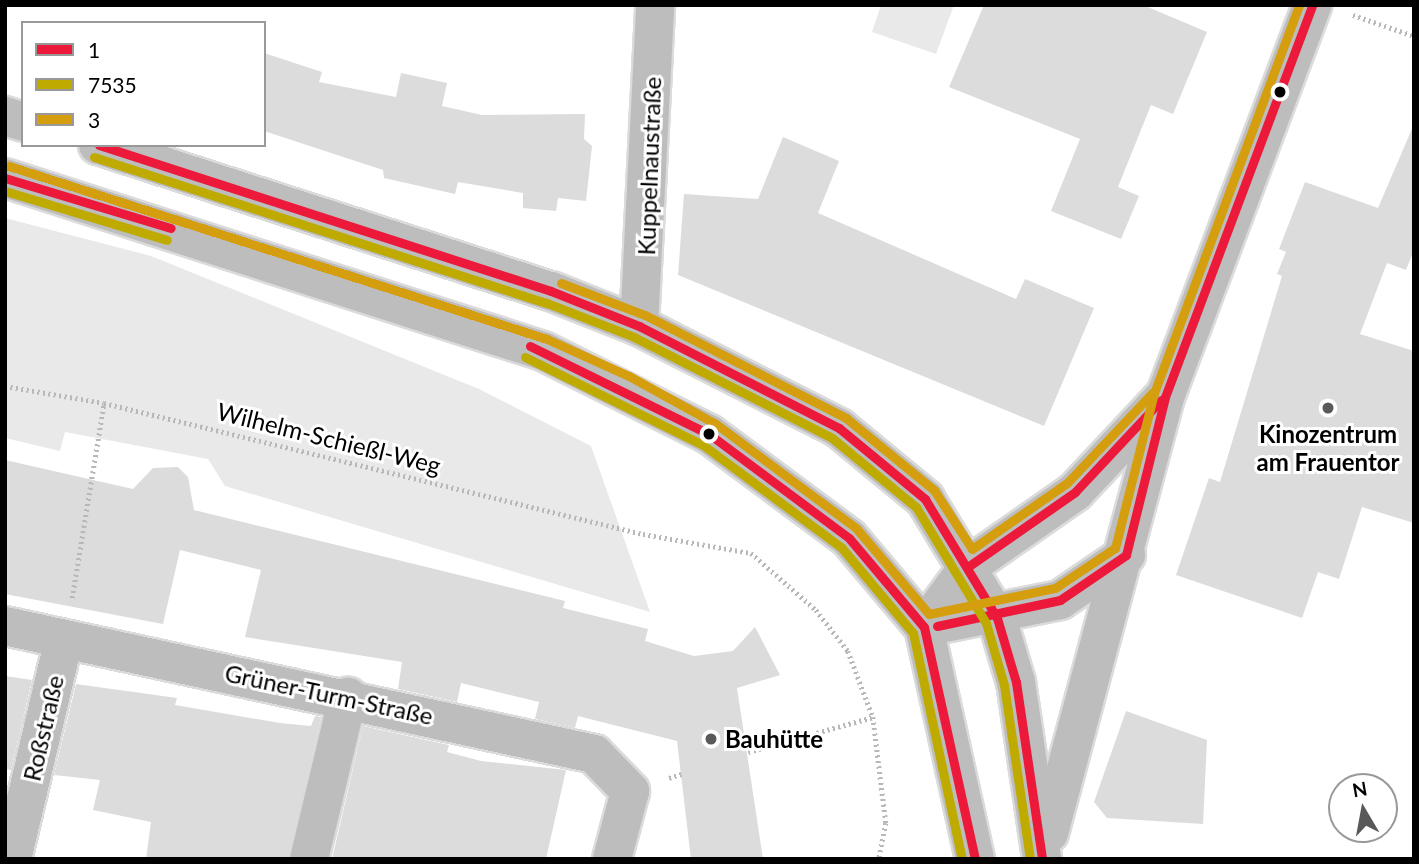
<!DOCTYPE html>
<html>
<head>
<meta charset="utf-8">
<style>
  body { margin:0 }
  #map { position:relative; width:1419px; height:864px; overflow:hidden; background:#fff; font-family:Lato,sans-serif }
  div>[style] { position:absolute }
  .green>* { inset:0; background:#e9e9e9 }
  .building>* { inset:0; background:#dcdcdc }
  .path>* { height:4.5px; margin-top:-2.25px; transform-origin:0; background:repeating-linear-gradient(90deg,#b8b8b8 0 2px,transparent 0 5.5px) }
  .roads { filter:drop-shadow(2px 0 #dbdbdb) drop-shadow(-2px 0 #dbdbdb) drop-shadow(0 2px #dbdbdb) drop-shadow(0 -2px #dbdbdb) }
  .minor>* { height:38px; margin:-19px; padding:0 19px; transform-origin:19px; border-radius:19px; background:#bdbdbd }
  .major>* { height:38px; margin:-19px; padding:0 19px; transform-origin:19px; border-radius:19px; background:#bdbdbd }
  .bus-1>* { height:9px; margin:-4.5px; padding:0 4.5px; transform-origin:4.5px; border-radius:4.5px; background:#ec193b }
  .bus-2>* { height:9px; margin:-4.5px; padding:0 4.5px; transform-origin:4.5px; border-radius:4.5px; background:#bfab00 }
  .bus-3>* { height:9px; margin:-4.5px; padding:0 4.5px; transform-origin:4.5px; border-radius:4.5px; background:#d49e0f }
  .dots>* { width:19px; height:19px; translate:-50% -50%; box-sizing:border-box; border:4px solid #fff; border-radius:50% }
  span { translate:-50% -50%; white-space:nowrap; text-align:center; line-height:1.15; -webkit-text-stroke:6px #fff; paint-order:stroke }
  .street-label { font-size:24px; color:#000 }
  .poi-label { font-size:24px; color:#000; font-weight:700 }
  .left { translate:0 -50%; text-align:left }
  .frame { position:absolute; inset:0; border:7px solid #000; pointer-events:none }
  .legend { position:absolute; left:21px; top:21px; width:245px; height:126px; box-sizing:border-box; background:#fff; border:2px solid #999; margin:0; padding:9px 12px; list-style:none; font-size:21px; color:#000 }
  .legend li { display:flex; align-items:center; gap:14px; height:35px }
  .legend b { width:35px; border:2px solid #999 }
  .north { position:absolute; left:1328px; top:773px; width:70px; height:70px; box-sizing:border-box; background:#fff; border:2px solid #999; border-radius:50%; rotate:350deg; font-size:19px; font-weight:700; line-height:28px; text-align:center; color:#000 }
  .north::after { content:''; display:block; margin:auto; width:24px; height:32px; background:#595959; clip-path:polygon(50% 0,100% 100%,50% 72%,0 100%) }
</style>
</head>
<body>
<div id="map">
  <div class="green">
    <i style="clip-path:polygon(881px 5px,954px 5px,936px 54px,872px 32px)"></i>
    <i style="clip-path:polygon(5px 218px,151px 256px,479px 389px,591px 446px,650px 612px,225px 486px,208px 459px,65px 432px,60px 451px,5px 438px)"></i>
  </div>
  <div class="building">
    <i style="clip-path:polygon(984px 5px,1143px 5px,1207px 32px,1173px 114px,1151px 105px,1118px 187px,1139px 196px,1121px 239px,1051px 211px,1080px 139px,949px 87px)"></i>
    <i style="clip-path:polygon(264px 53px,322px 72px,319px 82px,396px 97px,401px 73px,447px 83px,442px 106px,482px 115px,585px 114px,584px 139px,592px 146px,586px 201px,558px 198px,556px 211px,523px 208px,523px 193px,458px 182px,455px 194px,384px 178px,383px 170px,264px 131px)"></i>
    <i style="clip-path:polygon(1414px 124px,1414px 250px,1406px 270px,1387px 263px,1360px 334px,1414px 351px,1414px 523px,1362px 507px,1339px 579px,1318px 572px,1302px 618px,1176px 575px,1209px 478px,1220px 482px,1282px 276px,1277px 274px,1286px 252px,1279px 249px,1305px 182px,1378px 208px)"></i>
    <i style="clip-path:polygon(783px 137px,839px 161px,818px 213px,1016px 299px,1025px 279px,1094px 308px,1044px 426px,678px 275px,684px 194px,758px 199px)"></i>
    <i style="clip-path:polygon(5px 460px,133px 489px,153px 468px,178px 467px,188px 477px,194px 510px,565px 601px,563px 608px,648px 629px,645px 641px,694px 656px,733px 651px,755px 627px,780px 675px,737px 688px,763px 859px,691px 859px,677px 741px,578px 716px,575px 728px,535px 719px,539px 702px,461px 683px,457px 702px,398px 689px,402px 662px,245px 637px,261px 570px,180px 550px,163px 624px,5px 594px)"></i>
    <i style="clip-path:polygon(5px 676px,32px 680px,11px 770px,5px 769px)"></i>
    <i style="clip-path:polygon(76px 684px,177px 698px,175px 705px,280px 723px,311px 726px,315px 716px,321px 717px,288px 859px,146px 859px,151px 822px,93px 810px,100px 780px,54px 775px)"></i>
    <i style="clip-path:polygon(1126px 711px,1207px 740px,1203px 824px,1107px 818px,1094px 802px)"></i>
    <i style="clip-path:polygon(363px 726px,449px 745px,447px 752px,481px 761px,566px 770px,546px 859px,332px 859px)"></i>
  </div>
  <div class="path">
    <i style="left:1353px;top:15px;width:65px;rotate:19deg"></i>
    <i style="left:5px;top:386px;width:100px;rotate:9.7deg"></i>
    <i style="left:104px;top:403px;width:555px;rotate:13.66deg"></i>
    <i style="left:643px;top:534px;width:110px;rotate:10deg"></i>
    <i style="left:751px;top:553px;width:86px;rotate:41.2deg"></i>
    <i style="left:816px;top:610px;width:52px;rotate:52deg"></i>
    <i style="left:848px;top:651px;width:71px;rotate:69.3deg"></i>
    <i style="left:873px;top:717px;width:107px;rotate:83deg"></i>
    <i style="left:886px;top:823px;width:37px;rotate:101deg"></i>
    <i style="left:72px;top:598px;width:198px;rotate:-80.7deg"></i>
    <i style="left:748px;top:752px;width:130px;rotate:-15.6deg"></i>
    <i style="left:669px;top:778px;width:13px;rotate:-18deg"></i>
  </div>
  <div class="roads">
    <div class="minor">
      <i style="left:639px;top:326px;width:321px;rotate:-87.1deg"></i>
      <i style="left:5px;top:626px;width:603px;rotate:12.26deg"></i>
      <i style="left:594px;top:754px;width:52px;rotate:45.8deg"></i>
      <i style="left:630px;top:791px;width:70px;rotate:104.8deg"></i>
      <i style="left:12px;top:859px;width:226px;rotate:-76.7deg"></i>
      <i style="left:309px;top:859px;width:167px;rotate:-76.5deg"></i>
    </div>
    <div class="major">
      <i style="left:5px;top:116px;width:19px;rotate:18deg"></i>
      <i style="left:98px;top:145px;width:476px;rotate:17.9deg"></i>
      <i style="left:551px;top:291px;width:95px;rotate:21.7deg"></i>
      <i style="left:639px;top:326px;width:225px;rotate:27deg"></i>
      <i style="left:839px;top:428px;width:112px;rotate:39.5deg"></i>
      <i style="left:925px;top:499px;width:139px;rotate:58.8deg"></i>
      <i style="left:997px;top:618px;width:67px;rotate:73.5deg"></i>
      <i style="left:1016px;top:682px;width:179px;rotate:81.6deg"></i>
      <i style="left:5px;top:178px;width:565px;rotate:17.83deg"></i>
      <i style="left:543px;top:351px;width:186px;rotate:26.6deg"></i>
      <i style="left:709px;top:434px;width:174px;rotate:36.6deg"></i>
      <i style="left:849px;top:538px;width:116px;rotate:49.9deg"></i>
      <i style="left:924px;top:627px;width:238px;rotate:77.6deg"></i>
      <i style="left:924px;top:627px;width:76px;rotate:-53.6deg"></i>
      <i style="left:969px;top:566px;width:129px;rotate:-34.9deg"></i>
      <i style="left:1075px;top:492px;width:129px;rotate:-46.9deg"></i>
      <i style="left:924px;top:627px;width:139px;rotate:-11.2deg"></i>
      <i style="left:1060px;top:600px;width:80px;rotate:-34.3deg"></i>
      <i style="left:1049px;top:833px;width:451px;rotate:-75.1deg"></i>
      <i style="left:1165px;top:397px;width:419px;rotate:-69.4deg"></i>
    </div>
  </div>
  <div class="bus-1">
    <i style="left:99px;top:145px;width:475px;rotate:17.9deg"></i>
    <i style="left:551px;top:291px;width:95px;rotate:21.7deg"></i>
    <i style="left:639px;top:326px;width:225px;rotate:27deg"></i>
    <i style="left:839px;top:428px;width:112px;rotate:39.5deg"></i>
    <i style="left:925px;top:499px;width:139px;rotate:58.8deg"></i>
    <i style="left:997px;top:618px;width:67px;rotate:73.5deg"></i>
    <i style="left:1016px;top:682px;width:179px;rotate:81.6deg"></i>
    <i style="left:5px;top:178px;width:173px;rotate:16.8deg"></i>
    <i style="left:530px;top:346px;width:199px;rotate:26.2deg"></i>
    <i style="left:709px;top:434px;width:174px;rotate:36.6deg"></i>
    <i style="left:849px;top:538px;width:116px;rotate:49.9deg"></i>
    <i style="left:924px;top:627px;width:238px;rotate:77.6deg"></i>
    <i style="left:969px;top:566px;width:129px;rotate:-34.9deg"></i>
    <i style="left:1075px;top:492px;width:126px;rotate:-46.9deg"></i>
    <i style="left:937px;top:626px;width:126px;rotate:-11.9deg"></i>
    <i style="left:1060px;top:600px;width:80px;rotate:-34.3deg"></i>
    <i style="left:1126px;top:555px;width:163px;rotate:-76.1deg"></i>
    <i style="left:1165px;top:397px;width:419px;rotate:-69.4deg"></i>
  </div>
  <div class="bus-2">
    <i style="left:94px;top:157px;width:476px;rotate:17.9deg"></i>
    <i style="left:547px;top:303px;width:93px;rotate:21.3deg"></i>
    <i style="left:634px;top:337px;width:222px;rotate:27deg"></i>
    <i style="left:832px;top:438px;width:109px;rotate:39.4deg"></i>
    <i style="left:916px;top:507px;width:135px;rotate:58.9deg"></i>
    <i style="left:986px;top:623px;width:65px;rotate:73.8deg"></i>
    <i style="left:1004px;top:685px;width:176px;rotate:81.5deg"></i>
    <i style="left:5px;top:191px;width:169px;rotate:16.8deg"></i>
    <i style="left:525px;top:357px;width:199px;rotate:26.3deg"></i>
    <i style="left:703px;top:445px;width:172px;rotate:36.5deg"></i>
    <i style="left:841px;top:547px;width:112px;rotate:50.1deg"></i>
    <i style="left:913px;top:633px;width:231px;rotate:77.8deg"></i>
  </div>
  <div class="bus-3">
    <i style="left:9px;top:166px;width:565px;rotate:17.83deg"></i>
    <i style="left:547px;top:339px;width:90px;rotate:24.3deg"></i>
    <i style="left:629px;top:376px;width:99px;rotate:28.9deg"></i>
    <i style="left:716px;top:424px;width:174px;rotate:36.6deg"></i>
    <i style="left:856px;top:528px;width:113px;rotate:49.7deg"></i>
    <i style="left:929px;top:614px;width:129px;rotate:-11.7deg"></i>
    <i style="left:1055px;top:588px;width:72px;rotate:-33.7deg"></i>
    <i style="left:1115px;top:548px;width:160px;rotate:-75.9deg"></i>
    <i style="left:1154px;top:393px;width:414px;rotate:-69.5deg"></i>
    <i style="left:561px;top:283px;width:90px;rotate:20.9deg"></i>
    <i style="left:645px;top:315px;width:226px;rotate:27.1deg"></i>
    <i style="left:846px;top:418px;width:114px;rotate:39.3deg"></i>
    <i style="left:934px;top:490px;width:70px;rotate:57.2deg"></i>
    <i style="left:972px;top:549px;width:116px;rotate:-34.8deg"></i>
    <i style="left:1067px;top:483px;width:124px;rotate:-46.6deg"></i>
  </div>
  <div class="dots">
    <i style="left:1280px;top:92px;background:#000"></i>
    <i style="left:1328px;top:408px;background:#595959"></i>
    <i style="left:709px;top:434px;background:#000"></i>
    <i style="left:711px;top:739px;background:#595959"></i>
  </div>
  <div class="street-label">
    <span style="left:649px;top:166px;rotate:-88deg">Kuppelnaustraße</span>
    <span style="left:329px;top:438px;rotate:14deg">Wilhelm-Schießl-Weg</span>
    <span style="left:329px;top:694px;rotate:12deg">Grüner-Turm-Straße</span>
    <span style="left:43px;top:728px;rotate:-77deg">Roßstraße</span>
  </div>
  <div class="poi-label">
    <span style="left:1328px;top:448px">Kinozentrum<br>am Frauentor</span>
    <span class="left" style="left:725px;top:739px">Bauhütte</span>
  </div>
  <div class="frame"></div>
  <ul class="legend">
  <li><b style="height:9px;background:#ec193b"></b>1</li>
  <li><b style="height:9px;background:#bfab00"></b>7535</li>
  <li><b style="height:9px;background:#d49e0f"></b>3</li>
  </ul>
  <div class="north">N</div>
</div>
</body>
</html>
